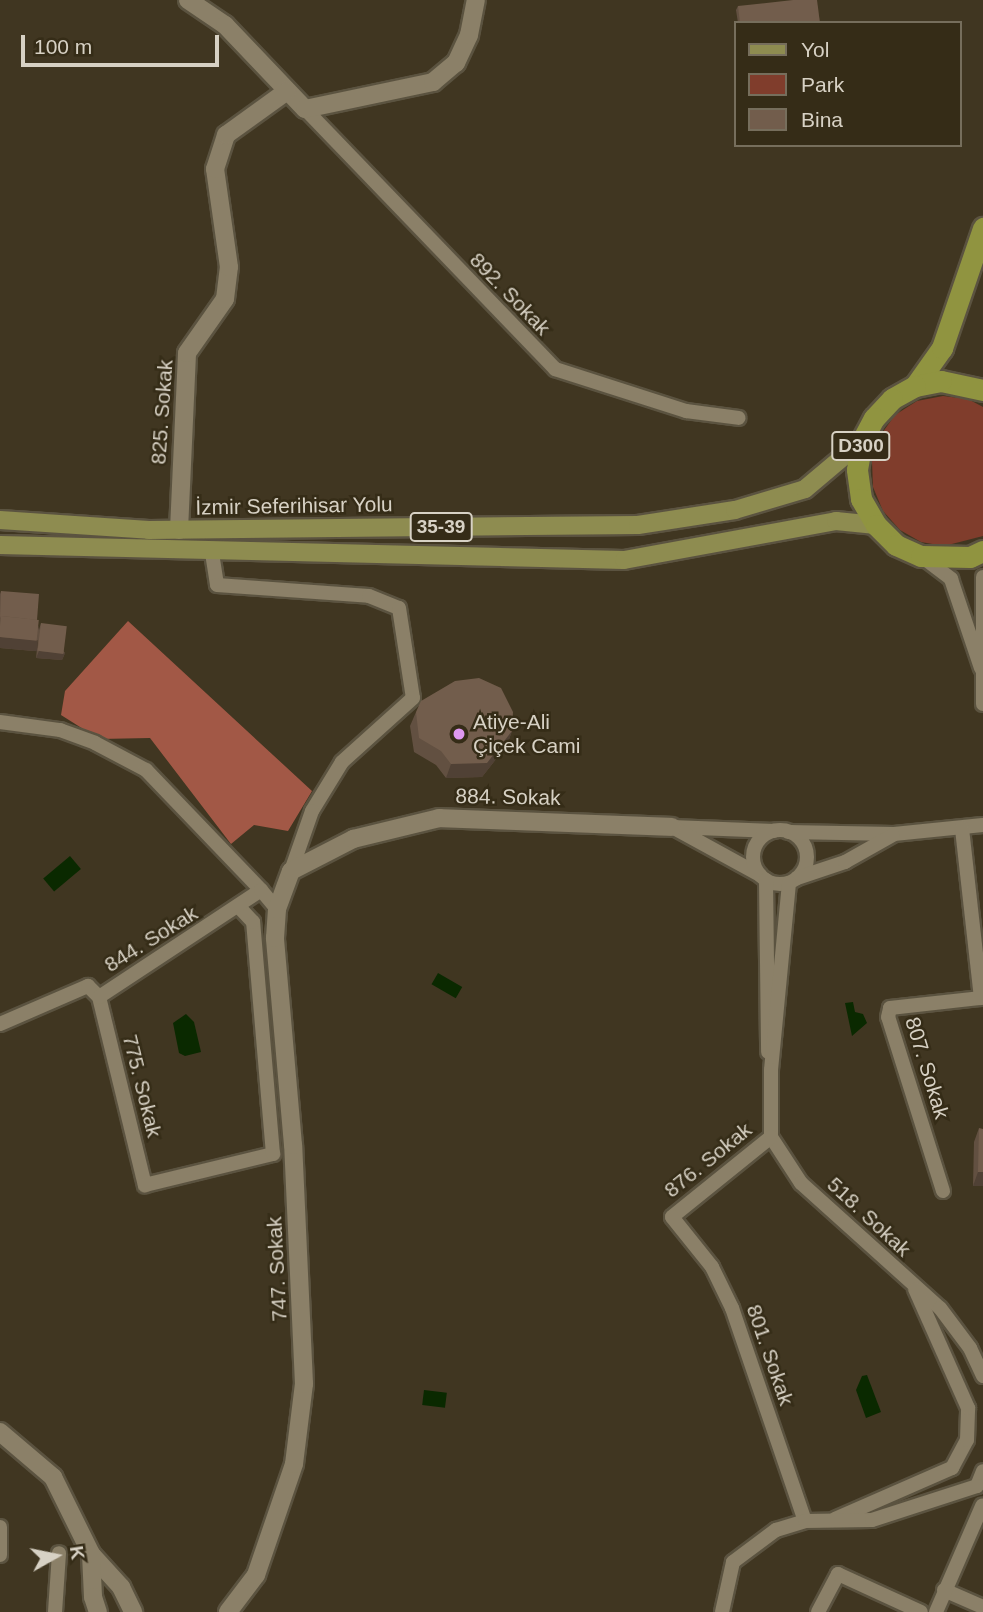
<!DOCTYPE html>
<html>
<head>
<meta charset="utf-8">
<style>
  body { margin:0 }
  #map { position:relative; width:983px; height:1612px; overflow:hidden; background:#403621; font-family:Arial,sans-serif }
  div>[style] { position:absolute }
  .green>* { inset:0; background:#803d2c }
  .forest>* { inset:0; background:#a25846 }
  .water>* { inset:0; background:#0a2900; transform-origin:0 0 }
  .roads { filter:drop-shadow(2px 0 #5b5340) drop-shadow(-2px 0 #5b5340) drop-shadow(0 2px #5b5340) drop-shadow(0 -2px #5b5340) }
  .street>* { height:14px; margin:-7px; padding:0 7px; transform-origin:7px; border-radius:7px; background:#8b8068 }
  .street>.ring { margin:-7px; padding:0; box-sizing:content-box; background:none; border:14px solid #8b8068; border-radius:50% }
  .secondary>* { height:18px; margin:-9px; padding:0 9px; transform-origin:9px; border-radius:9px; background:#8b8068 }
  .primary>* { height:18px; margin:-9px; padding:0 9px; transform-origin:9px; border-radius:9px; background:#8e8c50 }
  .highway>* { height:21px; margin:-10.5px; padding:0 10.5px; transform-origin:10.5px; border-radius:10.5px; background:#909440 }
  .wall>* { inset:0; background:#625041 }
  .shaded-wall>* { inset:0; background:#504135; transform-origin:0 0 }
  .building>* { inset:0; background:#725d4c; transform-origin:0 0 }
  .dots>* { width:19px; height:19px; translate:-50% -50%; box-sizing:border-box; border:4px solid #352c17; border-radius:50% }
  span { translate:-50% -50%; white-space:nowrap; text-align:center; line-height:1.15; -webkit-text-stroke:5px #352c17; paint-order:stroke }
  .shield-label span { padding:2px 5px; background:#352c17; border:2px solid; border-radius:5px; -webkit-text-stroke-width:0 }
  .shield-label { font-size:19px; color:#d7d1c4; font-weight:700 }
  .street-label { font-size:21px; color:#d7d1c4 }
  .poi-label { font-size:21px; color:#d7d1c4 }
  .left { translate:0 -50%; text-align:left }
  .legend { position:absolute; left:734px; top:21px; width:228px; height:126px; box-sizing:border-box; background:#352c17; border:2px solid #766e5c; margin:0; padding:9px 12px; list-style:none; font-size:21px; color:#d7d1c4 }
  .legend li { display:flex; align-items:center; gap:14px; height:35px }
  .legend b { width:35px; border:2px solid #766e5c }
  .north { position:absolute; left:21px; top:1521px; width:70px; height:70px; -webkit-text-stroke:5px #352c17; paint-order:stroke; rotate:81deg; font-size:19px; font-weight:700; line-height:28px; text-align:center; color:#d7d1c4 }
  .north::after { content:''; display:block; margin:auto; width:24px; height:32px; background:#d7d1c4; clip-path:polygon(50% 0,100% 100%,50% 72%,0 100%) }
  .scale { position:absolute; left:21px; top:35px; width:198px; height:32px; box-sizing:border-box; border:4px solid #d7d1c4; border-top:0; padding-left:9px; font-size:21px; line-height:24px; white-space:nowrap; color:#d7d1c4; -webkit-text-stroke:5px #352c17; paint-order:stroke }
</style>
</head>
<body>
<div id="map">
  <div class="green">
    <i style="clip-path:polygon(943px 396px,968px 399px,983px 407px,983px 536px,944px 546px,921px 542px,900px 530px,883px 511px,873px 487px,872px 461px,880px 436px,895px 415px,917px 401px)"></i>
  </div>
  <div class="forest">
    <i style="clip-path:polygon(128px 621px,312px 791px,288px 831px,254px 825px,231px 844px,150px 738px,99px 739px,61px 715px,65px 691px)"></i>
  </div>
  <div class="water">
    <i style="left:70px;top:856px;width:17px;height:35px;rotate:50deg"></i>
    <i style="left:438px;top:973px;width:28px;height:13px;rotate:30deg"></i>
    <i style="clip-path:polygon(853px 1002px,855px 1012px,863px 1014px,867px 1023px,852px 1036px,845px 1003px)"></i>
    <i style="clip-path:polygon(186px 1014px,194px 1022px,201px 1052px,185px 1056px,179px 1053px,173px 1023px)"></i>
    <i style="clip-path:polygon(867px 1375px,881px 1412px,866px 1418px,856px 1390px,862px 1376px)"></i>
    <i style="left:424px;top:1390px;width:23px;height:15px;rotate:7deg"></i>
  </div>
  <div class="roads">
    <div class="street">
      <i style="left:305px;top:109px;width:361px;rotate:46.1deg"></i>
      <i style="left:555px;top:369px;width:138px;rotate:17.8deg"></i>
      <i style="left:686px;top:411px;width:53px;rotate:7.5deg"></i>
      <i style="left:212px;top:553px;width:32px;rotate:81deg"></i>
      <i style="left:217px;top:585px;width:152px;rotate:4.1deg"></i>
      <i style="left:369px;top:596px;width:32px;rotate:22deg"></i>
      <i style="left:399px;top:608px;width:91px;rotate:81.2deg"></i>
      <i style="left:413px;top:698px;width:96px;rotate:138deg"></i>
      <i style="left:342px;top:762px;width:57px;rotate:121.5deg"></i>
      <i style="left:312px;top:811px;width:64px;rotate:109.3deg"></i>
      <i style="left:921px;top:556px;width:38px;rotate:37deg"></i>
      <i style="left:951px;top:579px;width:94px;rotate:71.4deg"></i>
      <i style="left:983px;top:577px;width:127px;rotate:90deg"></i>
      <i style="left:0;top:722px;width:61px;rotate:7.6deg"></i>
      <i style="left:60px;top:730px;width:37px;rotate:20deg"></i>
      <i style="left:95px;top:743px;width:58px;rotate:27.9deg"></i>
      <i style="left:146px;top:770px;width:166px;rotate:46.2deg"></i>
      <i style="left:672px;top:827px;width:102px;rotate:2.2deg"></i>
      <i style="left:676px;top:829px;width:96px;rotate:28.7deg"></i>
      <i class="ring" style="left:753px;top:830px;width:40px;height:40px"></i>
      <i style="left:788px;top:832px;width:106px;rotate:1.1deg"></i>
      <i style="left:894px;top:834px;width:89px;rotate:-5.8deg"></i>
      <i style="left:797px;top:878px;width:51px;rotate:-18.4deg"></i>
      <i style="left:845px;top:862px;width:55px;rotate:-29.4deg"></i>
      <i style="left:766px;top:880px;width:172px;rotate:89.3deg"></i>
      <i style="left:789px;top:883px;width:188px;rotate:95.5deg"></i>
      <i style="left:771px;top:1070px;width:67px;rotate:90deg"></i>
      <i style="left:771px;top:1137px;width:55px;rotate:56.9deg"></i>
      <i style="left:801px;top:1183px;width:187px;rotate:42deg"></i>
      <i style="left:940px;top:1308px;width:50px;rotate:53.1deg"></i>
      <i style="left:970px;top:1348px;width:31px;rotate:65deg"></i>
      <i style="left:99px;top:997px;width:194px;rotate:76.3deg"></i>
      <i style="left:145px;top:1185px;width:132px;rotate:-13.6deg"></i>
      <i style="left:273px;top:1154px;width:233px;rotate:-94.9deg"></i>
      <i style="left:253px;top:922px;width:19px;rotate:-133deg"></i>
      <i style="left:0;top:1024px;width:96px;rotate:-23.4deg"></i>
      <i style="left:88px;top:986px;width:16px;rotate:45deg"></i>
      <i style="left:99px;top:997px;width:194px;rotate:-33.4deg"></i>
      <i style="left:261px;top:890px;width:25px;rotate:50deg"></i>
      <i style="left:771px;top:1137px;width:127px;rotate:141.1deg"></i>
      <i style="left:672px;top:1217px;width:64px;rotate:51.3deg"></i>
      <i style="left:712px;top:1267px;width:46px;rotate:64deg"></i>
      <i style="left:732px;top:1308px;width:225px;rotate:71.1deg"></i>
      <i style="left:943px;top:1191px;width:182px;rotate:-107.5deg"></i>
      <i style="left:888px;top:1017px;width:9px;rotate:-77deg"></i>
      <i style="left:890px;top:1008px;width:92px;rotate:-6.3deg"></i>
      <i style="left:981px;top:998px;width:171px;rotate:-96.4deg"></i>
      <i style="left:977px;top:1486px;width:16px;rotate:-68deg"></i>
      <i style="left:835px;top:1519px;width:128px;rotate:-23.6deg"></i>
      <i style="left:952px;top:1468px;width:32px;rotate:-62deg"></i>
      <i style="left:967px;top:1440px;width:32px;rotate:-88deg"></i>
      <i style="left:968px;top:1408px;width:130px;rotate:-114deg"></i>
      <i style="left:0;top:1527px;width:28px;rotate:90deg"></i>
      <i style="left:944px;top:1590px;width:43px;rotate:23.6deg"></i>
      <i style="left:55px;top:1612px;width:59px;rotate:-86.1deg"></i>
      <i style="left:722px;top:1612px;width:51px;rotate:-77.6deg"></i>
      <i style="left:733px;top:1562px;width:54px;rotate:-36.7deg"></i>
      <i style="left:776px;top:1530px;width:30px;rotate:-17deg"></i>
      <i style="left:805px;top:1521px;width:67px;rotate:-0.9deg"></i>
      <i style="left:872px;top:1520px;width:110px;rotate:-17.9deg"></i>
      <i style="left:818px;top:1612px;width:43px;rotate:-62.2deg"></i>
      <i style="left:838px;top:1574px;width:91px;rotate:24.6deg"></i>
      <i style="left:936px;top:1612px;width:116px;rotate:-66.5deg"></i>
    </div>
    <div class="secondary">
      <i style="left:188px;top:0;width:45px;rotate:34deg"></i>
      <i style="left:225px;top:25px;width:116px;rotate:46.4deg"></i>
      <i style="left:305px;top:109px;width:131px;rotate:-11.9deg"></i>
      <i style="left:433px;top:82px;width:30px;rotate:-40deg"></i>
      <i style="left:456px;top:63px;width:31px;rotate:-65deg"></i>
      <i style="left:469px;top:35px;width:36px;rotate:-79deg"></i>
      <i style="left:179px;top:530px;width:177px;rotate:-87.4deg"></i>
      <i style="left:187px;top:353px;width:66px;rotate:-54.9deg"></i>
      <i style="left:225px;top:299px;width:32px;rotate:-83deg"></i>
      <i style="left:229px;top:267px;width:99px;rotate:-98.1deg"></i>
      <i style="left:215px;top:169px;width:36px;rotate:-72deg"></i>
      <i style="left:226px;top:135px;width:75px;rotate:-35.8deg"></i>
      <i style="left:0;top:1432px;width:70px;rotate:40.3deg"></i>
      <i style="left:53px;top:1477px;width:86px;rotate:63.7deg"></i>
      <i style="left:91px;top:1554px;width:45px;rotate:47.7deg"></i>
      <i style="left:121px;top:1587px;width:28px;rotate:64deg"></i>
      <i style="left:91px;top:1554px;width:43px;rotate:87.3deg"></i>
      <i style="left:93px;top:1597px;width:16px;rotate:72deg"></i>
      <i style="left:228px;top:1612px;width:46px;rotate:-52.9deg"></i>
      <i style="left:256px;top:1575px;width:117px;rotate:-71.1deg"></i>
      <i style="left:294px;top:1464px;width:81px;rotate:-82.9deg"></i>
      <i style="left:304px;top:1384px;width:239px;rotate:-92.6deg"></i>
      <i style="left:293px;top:1145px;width:208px;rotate:-95deg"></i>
      <i style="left:275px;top:938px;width:29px;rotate:-86deg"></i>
      <i style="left:277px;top:909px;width:40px;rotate:-69.8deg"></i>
      <i style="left:291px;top:871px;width:70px;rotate:-27.3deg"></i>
      <i style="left:353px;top:839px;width:89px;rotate:-13.7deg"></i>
      <i style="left:439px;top:818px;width:233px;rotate:2.2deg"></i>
    </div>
    <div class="primary">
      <i style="left:0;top:520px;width:149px;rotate:3.8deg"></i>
      <i style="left:149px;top:530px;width:489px;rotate:-0.6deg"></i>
      <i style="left:638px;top:525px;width:98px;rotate:-8.8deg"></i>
      <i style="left:735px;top:510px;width:73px;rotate:-16.7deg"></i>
      <i style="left:805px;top:489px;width:75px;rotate:-40.1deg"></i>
      <i style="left:0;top:545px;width:624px;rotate:1.38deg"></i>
      <i style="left:624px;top:560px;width:216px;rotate:-10.4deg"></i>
      <i style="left:836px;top:521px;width:40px;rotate:5.7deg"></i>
    </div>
    <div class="highway">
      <i style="left:915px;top:386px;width:47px;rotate:-54.6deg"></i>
      <i style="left:942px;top:348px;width:127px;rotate:-71.1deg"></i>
      <i style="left:983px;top:390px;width:43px;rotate:-167.9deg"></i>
      <i style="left:941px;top:381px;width:26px;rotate:169deg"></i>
      <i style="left:915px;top:386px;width:26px;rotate:151deg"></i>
      <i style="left:892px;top:399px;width:26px;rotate:133deg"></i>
      <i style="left:874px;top:418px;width:26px;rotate:118deg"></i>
      <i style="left:862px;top:441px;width:29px;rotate:100deg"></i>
      <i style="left:857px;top:470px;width:29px;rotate:82deg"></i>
      <i style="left:861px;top:499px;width:30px;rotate:60deg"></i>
      <i style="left:876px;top:525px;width:28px;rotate:45deg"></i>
      <i style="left:896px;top:545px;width:27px;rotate:24deg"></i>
      <i style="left:921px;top:556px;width:49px;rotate:1.2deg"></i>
      <i style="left:970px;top:557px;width:14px;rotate:-25deg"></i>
    </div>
  </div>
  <div class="wall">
    <i style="clip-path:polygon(738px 6px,820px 23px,738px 23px,736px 10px)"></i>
    <i style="clip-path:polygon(1px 591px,37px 620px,39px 630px,41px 623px,65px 653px,62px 660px,36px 658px,38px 640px,34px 651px,0 648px,0 594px)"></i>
    <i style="clip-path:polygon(416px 712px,512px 731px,507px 745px,482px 777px,446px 778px,436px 765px,414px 752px,410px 726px)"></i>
    <i style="clip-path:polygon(979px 1128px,983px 1186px,973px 1186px,974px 1142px)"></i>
  </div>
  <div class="shaded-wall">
    <i style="left:0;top:637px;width:38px;height:11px;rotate:5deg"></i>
    <i style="clip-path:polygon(39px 651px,65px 653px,62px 660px,36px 658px)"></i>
    <i style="clip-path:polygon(512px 731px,507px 745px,482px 777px,446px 778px,451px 764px)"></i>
    <i style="clip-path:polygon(978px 1172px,983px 1172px,983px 1186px,973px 1186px)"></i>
  </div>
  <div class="building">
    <i style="clip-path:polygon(793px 0,817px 0,820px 23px,740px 23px,738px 6px)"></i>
    <i style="clip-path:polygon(1px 591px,39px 594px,37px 620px,1px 616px,0 619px)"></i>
    <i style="left:1px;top:616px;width:38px;height:21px;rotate:6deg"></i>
    <i style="left:41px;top:623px;width:26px;height:28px;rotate:7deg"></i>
    <i style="clip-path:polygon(479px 678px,501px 688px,513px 712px,512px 731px,487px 763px,451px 764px,441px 751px,419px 738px,416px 712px,421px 701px,455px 681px)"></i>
    <i style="clip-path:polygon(979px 1128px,983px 1129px,983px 1172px,978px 1172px)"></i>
  </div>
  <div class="dots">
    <i style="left:459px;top:734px;background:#df98f1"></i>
  </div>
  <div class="shield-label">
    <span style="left:861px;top:446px">D300</span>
    <span style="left:441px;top:527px">35-39</span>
  </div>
  <div class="street-label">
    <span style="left:510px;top:294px;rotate:46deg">892. Sokak</span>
    <span style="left:162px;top:412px;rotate:-86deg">825. Sokak</span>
    <span style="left:294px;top:506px;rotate:-1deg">İzmir Seferihisar Yolu</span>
    <span style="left:508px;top:797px;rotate:1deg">884. Sokak</span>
    <span style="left:151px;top:939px;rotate:-32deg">844. Sokak</span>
    <span style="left:927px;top:1068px;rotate:73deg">807. Sokak</span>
    <span style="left:142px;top:1086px;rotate:76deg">775. Sokak</span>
    <span style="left:708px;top:1160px;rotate:-39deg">876. Sokak</span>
    <span style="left:869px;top:1217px;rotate:43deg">518. Sokak</span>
    <span style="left:277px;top:1269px;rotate:-93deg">747. Sokak</span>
    <span style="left:770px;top:1355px;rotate:71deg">801. Sokak</span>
  </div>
  <div class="poi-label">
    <span class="left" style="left:473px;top:734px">Atiye-Ali<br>Çiçek Cami</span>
  </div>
  <ul class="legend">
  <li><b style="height:9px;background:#8e8c50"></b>Yol</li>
  <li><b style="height:19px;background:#803d2c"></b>Park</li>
  <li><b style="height:19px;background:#725d4c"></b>Bina</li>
  </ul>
  <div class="north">K</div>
  <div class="scale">100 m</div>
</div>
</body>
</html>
